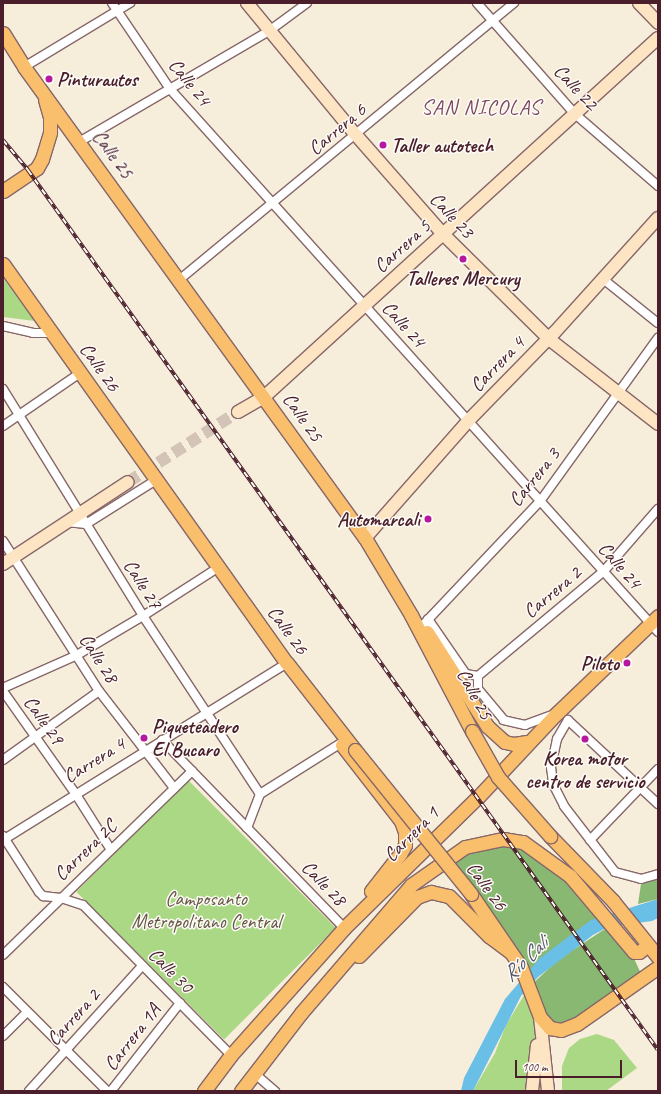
<!DOCTYPE html>
<html>
<head>
<meta charset="utf-8">
<style>
  body { margin:0 }
  #map { position:relative; width:661px; height:1094px; overflow:hidden; background:#f7eddb; font-family:Caveat,sans-serif }
  div>[style] { position:absolute }
  .green>* { inset:0; background:#abd885; transform-origin:0 0 }
  .forest>* { inset:0; background:#88b872 }
  .water>* { inset:0; background:#6abfe6 }
  .secondary-tunnel>* { height:12px; margin-top:-6px; transform-origin:0; background:repeating-linear-gradient(90deg,#d4c4b8 0 12px,transparent 0 18px) }
  .roads { filter:drop-shadow(1px 0 #876769) drop-shadow(-1px 0 #876769) drop-shadow(0 1px #876769) drop-shadow(0 -1px #876769) }
  .street>* { height:8px; margin:-4px; padding:0 4px; transform-origin:4px; border-radius:4px; background:#fff }
  .secondary>* { height:12px; margin:-6px; padding:0 6px; transform-origin:6px; border-radius:6px; background:#fde5c4 }
  .primary>* { height:13px; margin:-6.5px; padding:0 6.5px; transform-origin:6.5px; border-radius:6.5px; background:#f9bf6c }
  .rail>* { height:3.5px; margin-top:-1.75px; transform-origin:0; background:repeating-linear-gradient(90deg,#fdfcf7 0 6px,#4a1f2b 0 12px); box-sizing:border-box; border-block:1px solid #4a1f2b }
  .bridges { filter:drop-shadow(1px 0 #876769) drop-shadow(-1px 0 #876769) drop-shadow(0 1px #876769) drop-shadow(0 -1px #876769) }
  .primary-bridge>* { height:13px; margin:-6.5px; padding:0 6.5px; transform-origin:6.5px; border-radius:6.5px; background:#f9bf6c }
  .dots>* { width:11px; height:11px; translate:-50% -50%; box-sizing:border-box; border:2px solid #fdfcf7; border-radius:50% }
  span { translate:-50% -50%; white-space:nowrap; text-align:center; line-height:1.15; -webkit-text-stroke:3px #fdfcf7; paint-order:stroke }
  .poi-label { font-size:20px; color:#4a1f2b; font-weight:700 }
  .left { translate:0 -50%; text-align:left }
  .right { translate:-100% -50%; text-align:right }
  .street-label { font-size:20px; color:#4a1f2b }
  .park-label { font-size:20px; color:#675646 }
  .neighbourhood-label { font-size:21px; color:#7e4861; letter-spacing:1px }
  .water-label { font-size:21px; color:#55576c; font-style:italic }
  .frame { position:absolute; inset:0; border:4px solid #4a1f2b; pointer-events:none }
  .scale { position:absolute; left:515px; top:1060px; width:107px; height:18px; box-sizing:border-box; border:2px solid #4a1f2b; border-top:0; padding-left:5px; font-size:12px; line-height:14px; white-space:nowrap; color:#4a1f2b; -webkit-text-stroke:3px #fdfcf7; paint-order:stroke }
</style>
</head>
<body>
<div id="map">
  <div class="green">
    <i style="clip-path:polygon(3px 278px,35px 321px,3px 317px)"></i>
    <i style="left:188px;top:780px;width:209px;height:158px;rotate:45deg"></i>
    <i style="clip-path:polygon(529px 987px,540px 1017px,532px 1091px,473px 1091px,495px 1053px,506px 1025px)"></i>
    <i style="clip-path:polygon(597px 1034px,614px 1040px,637px 1068px,606px 1091px,562px 1091px,562px 1066px,569px 1048px,580px 1039px)"></i>
  </div>
  <div class="forest">
    <i style="clip-path:polygon(503px 839px,538px 852px,601px 916px,525px 975px,445px 860px)"></i>
    <i style="clip-path:polygon(658px 878px,658px 899px,638px 904px,641px 884px)"></i>
    <i style="clip-path:polygon(608px 927px,631px 952px,643px 978px,577px 1024px,550px 1028px,529px 987px,559px 959px)"></i>
  </div>
  <div class="water">
    <i style="clip-path:polygon(658px 899px,658px 918px,652px 921px,608px 927px,593px 935px,538px 977px,521px 996px,473px 1091px,461px 1091px,464px 1078px,505px 999px,540px 958px,591px 920px)"></i>
  </div>
  <div class="secondary-tunnel">
    <i style="left:128px;top:482px;width:130px;rotate:-32.5deg"></i>
  </div>
  <div class="roads">
    <div class="street">
      <i style="left:112px;top:3px;width:104px;rotate:56deg"></i>
      <i style="left:170px;top:89px;width:730px;rotate:48.05deg"></i>
      <i style="left:477px;top:3px;width:148px;rotate:48.6deg"></i>
      <i style="left:575px;top:114px;width:110px;rotate:40.9deg"></i>
      <i style="left:24px;top:67px;width:124px;rotate:-31.1deg"></i>
      <i style="left:79px;top:142px;width:220px;rotate:-30.3deg"></i>
      <i style="left:269px;top:31px;width:47px;rotate:-36.4deg"></i>
      <i style="left:603px;top:279px;width:70px;rotate:38.7deg"></i>
      <i style="left:179px;top:280px;width:435px;rotate:-39.6deg"></i>
      <i style="left:3px;top:326px;width:31px;rotate:13deg"></i>
      <i style="left:33px;top:333px;width:19px"></i>
      <i style="left:3px;top:389px;width:267px;rotate:58.3deg"></i>
      <i style="left:143px;top:616px;width:213px;rotate:56.7deg"></i>
      <i style="left:3px;top:426px;width:93px;rotate:-34.5deg"></i>
      <i style="left:66px;top:522px;width:20px;rotate:6deg"></i>
      <i style="left:86px;top:524px;width:83px;rotate:-32.2deg"></i>
      <i style="left:3px;top:541px;width:178px;rotate:57.4deg"></i>
      <i style="left:99px;top:691px;width:123px;rotate:52.3deg"></i>
      <i style="left:428px;top:619px;width:67px;rotate:55.4deg"></i>
      <i style="left:466px;top:674px;width:12px;rotate:9deg"></i>
      <i style="left:422px;top:626px;width:173px;rotate:-46.6deg"></i>
      <i style="left:541px;top:500px;width:200px;rotate:-54.2deg"></i>
      <i style="left:3px;top:688px;width:81px;rotate:-24deg"></i>
      <i style="left:77px;top:655px;width:77px;rotate:-30.6deg"></i>
      <i style="left:143px;top:616px;width:90px;rotate:-32.8deg"></i>
      <i style="left:3px;top:691px;width:125px;rotate:54.8deg"></i>
      <i style="left:75px;top:793px;width:67px;rotate:57.7deg"></i>
      <i style="left:552px;top:715px;width:29px;rotate:160deg"></i>
      <i style="left:525px;top:725px;width:22px;rotate:-167deg"></i>
      <i style="left:504px;top:720px;width:40px;rotate:-130deg"></i>
      <i style="left:478px;top:689px;width:13px;rotate:-90deg"></i>
      <i style="left:478px;top:676px;width:163px;rotate:-39.8deg"></i>
      <i style="left:603px;top:572px;width:84px;rotate:-48.9deg"></i>
      <i style="left:162px;top:740px;width:262px;rotate:45.9deg"></i>
      <i style="left:3px;top:760px;width:118px;rotate:-35.7deg"></i>
      <i style="left:658px;top:804px;width:123px;rotate:-137deg"></i>
      <i style="left:568px;top:720px;width:22px;rotate:120deg"></i>
      <i style="left:557px;top:739px;width:29px;rotate:102deg"></i>
      <i style="left:551px;top:767px;width:17px;rotate:83deg"></i>
      <i style="left:553px;top:784px;width:25px;rotate:63deg"></i>
      <i style="left:564px;top:806px;width:83px;rotate:52.3deg"></i>
      <i style="left:615px;top:872px;width:27px;rotate:15deg"></i>
      <i style="left:641px;top:879px;width:18px;rotate:-16deg"></i>
      <i style="left:247px;top:828px;width:36px;rotate:-69deg"></i>
      <i style="left:260px;top:794px;width:96px;rotate:-32.2deg"></i>
      <i style="left:3px;top:836px;width:67px;rotate:57.3deg"></i>
      <i style="left:39px;top:892px;width:6px;rotate:45deg"></i>
      <i style="left:43px;top:896px;width:18px;rotate:6deg"></i>
      <i style="left:61px;top:898px;width:23px;rotate:18deg"></i>
      <i style="left:83px;top:905px;width:211px;rotate:45.4deg"></i>
      <i style="left:3px;top:840px;width:335px;rotate:-31.9deg"></i>
      <i style="left:590px;top:840px;width:98px;rotate:-46.2deg"></i>
      <i style="left:3px;top:955px;width:264px;rotate:-44.2deg"></i>
      <i style="left:3px;top:987px;width:147px;rotate:45deg"></i>
      <i style="left:3px;top:1036px;width:34px;rotate:-45deg"></i>
      <i style="left:254px;top:1073px;width:28px;rotate:41deg"></i>
      <i style="left:29px;top:1091px;width:169px;rotate:-47.9deg"></i>
      <i style="left:111px;top:1091px;width:112px;rotate:-51.9deg"></i>
    </div>
    <div class="secondary">
      <i style="left:247px;top:3px;width:171px;rotate:50.5deg"></i>
      <i style="left:356px;top:135px;width:132px;rotate:48.7deg"></i>
      <i style="left:443px;top:234px;width:149px;rotate:44.7deg"></i>
      <i style="left:549px;top:339px;width:138px;rotate:37.9deg"></i>
      <i style="left:639px;top:3px;width:28px;rotate:46deg"></i>
      <i style="left:238px;top:412px;width:30px;rotate:-30deg"></i>
      <i style="left:264px;top:397px;width:533px;rotate:-42.34deg"></i>
      <i style="left:365px;top:538px;width:156px;rotate:-48.6deg"></i>
      <i style="left:468px;top:421px;width:123px;rotate:-45.7deg"></i>
      <i style="left:554px;top:333px;width:155px;rotate:-47.9deg"></i>
      <i style="left:3px;top:564px;width:149px;rotate:-33.3deg"></i>
      <i style="left:540px;top:1017px;width:74px;rotate:83.8deg"></i>
      <i style="left:532px;top:1091px;width:46px;rotate:-83.8deg"></i>
    </div>
    <div class="primary">
      <i style="left:3px;top:33px;width:40px;rotate:58deg"></i>
      <i style="left:24px;top:67px;width:581px;rotate:54.1deg"></i>
      <i style="left:365px;top:538px;width:90px;rotate:59.1deg"></i>
      <i style="left:411px;top:615px;width:131px;rotate:62.3deg"></i>
      <i style="left:3px;top:191px;width:41px;rotate:-34.1deg"></i>
      <i style="left:37px;top:168px;width:10px;rotate:-61deg"></i>
      <i style="left:42px;top:159px;width:28px;rotate:-73deg"></i>
      <i style="left:50px;top:132px;width:15px;rotate:-90deg"></i>
      <i style="left:50px;top:117px;width:18px;rotate:-106deg"></i>
      <i style="left:3px;top:264px;width:490px;rotate:54.6deg"></i>
      <i style="left:287px;top:663px;width:110px;rotate:52deg"></i>
      <i style="left:427px;top:632px;width:112px;rotate:57.4deg"></i>
      <i style="left:487px;top:726px;width:24px;rotate:42deg"></i>
      <i style="left:505px;top:742px;width:9px;rotate:13deg"></i>
      <i style="left:514px;top:744px;width:13px;rotate:-9deg"></i>
      <i style="left:342px;top:745px;width:96px;rotate:52.2deg"></i>
      <i style="left:401px;top:821px;width:12px;rotate:70deg"></i>
      <i style="left:405px;top:832px;width:13px;rotate:90deg"></i>
      <i style="left:405px;top:845px;width:10px;rotate:119deg"></i>
      <i style="left:400px;top:854px;width:47px;rotate:128.1deg"></i>
      <i style="left:550px;top:836px;width:91px;rotate:45.9deg"></i>
      <i style="left:613px;top:901px;width:72px;rotate:51.2deg"></i>
      <i style="left:471px;top:894px;width:88px;rotate:55.6deg"></i>
      <i style="left:521px;top:967px;width:53px;rotate:69.2deg"></i>
      <i style="left:540px;top:1017px;width:15px;rotate:48deg"></i>
      <i style="left:550px;top:1028px;width:11px;rotate:10deg"></i>
      <i style="left:561px;top:1030px;width:17px;rotate:-21deg"></i>
      <i style="left:577px;top:1024px;width:99px;rotate:-35.1deg"></i>
      <i style="left:359px;top:956px;width:83px;rotate:-45.5deg"></i>
      <i style="left:417px;top:897px;width:15px;rotate:-20deg"></i>
      <i style="left:431px;top:892px;width:18px;rotate:13deg"></i>
      <i style="left:449px;top:896px;width:57px;rotate:45deg"></i>
      <i style="left:489px;top:936px;width:26px;rotate:37deg"></i>
      <i style="left:204px;top:1091px;width:45px;rotate:-53.1deg"></i>
      <i style="left:231px;top:1055px;width:170px;rotate:-48.3deg"></i>
      <i style="left:344px;top:928px;width:187px;rotate:-44.4deg"></i>
      <i style="left:478px;top:797px;width:115px;rotate:-46.8deg"></i>
      <i style="left:557px;top:713px;width:140px;rotate:-43.8deg"></i>
      <i style="left:241px;top:1091px;width:98px;rotate:-52.4deg"></i>
      <i style="left:301px;top:1013px;width:169px;rotate:-49.3deg"></i>
      <i style="left:411px;top:885px;width:66px;rotate:-35.1deg"></i>
      <i style="left:465px;top:847px;width:39px;rotate:-12deg"></i>
      <i style="left:503px;top:839px;width:20px;rotate:9deg"></i>
      <i style="left:523px;top:842px;width:58px;rotate:35.9deg"></i>
      <i style="left:570px;top:876px;width:99px;rotate:49.9deg"></i>
      <i style="left:634px;top:952px;width:5px"></i>
      <i style="left:639px;top:952px;width:11px;rotate:-38deg"></i>
    </div>
  </div>
  <div class="rail">
    <i style="left:3px;top:140px;width:39px;rotate:50deg"></i>
    <i style="left:28px;top:170px;width:1082px;rotate:54.4deg"></i>
  </div>
  <div class="bridges">
    <div class="primary-bridge">
      <i style="left:472px;top:731px;width:53px;rotate:60.5deg"></i>
      <i style="left:498px;top:777px;width:79px;rotate:48.6deg"></i>
      <i style="left:355px;top:750px;width:185px;rotate:51.1deg"></i>
    </div>
  </div>
  <div class="dots">
    <i style="left:49px;top:79px;background:#b5179e"></i>
    <i style="left:383px;top:145px;background:#b5179e"></i>
    <i style="left:463px;top:259px;background:#b5179e"></i>
    <i style="left:428px;top:519px;background:#b5179e"></i>
    <i style="left:627px;top:663px;background:#b5179e"></i>
    <i style="left:144px;top:738px;background:#b5179e"></i>
    <i style="left:585px;top:739px;background:#b5179e"></i>
  </div>
  <div class="poi-label">
    <span class="left" style="left:57px;top:79px">Pinturautos</span>
    <span class="left" style="left:391px;top:145px">Taller autotech</span>
    <span style="left:463px;top:278px">Talleres Mercury</span>
    <span class="right" style="left:420px;top:519px">Automarcali</span>
    <span class="right" style="left:619px;top:663px">Piloto</span>
    <span class="left" style="left:152px;top:738px">Piqueteadero<br>El Bucaro</span>
    <span style="left:585px;top:770px">Korea motor<br>centro de servicio</span>
  </div>
  <div class="street-label">
    <span style="left:190px;top:82px;rotate:51deg">Calle 24</span>
    <span style="left:576px;top:87px;rotate:47deg">Calle 22</span>
    <span style="left:337px;top:129px;rotate:-40deg">Carrera 6</span>
    <span style="left:113px;top:154px;rotate:54deg">Calle 25</span>
    <span style="left:452px;top:215px;rotate:47deg">Calle 23</span>
    <span style="left:402px;top:246px;rotate:-42deg">Carrera 5</span>
    <span style="left:404px;top:324px;rotate:48deg">Calle 24</span>
    <span style="left:497px;top:364px;rotate:-46deg">Carrera 4</span>
    <span style="left:100px;top:367px;rotate:55deg">Calle 26</span>
    <span style="left:303px;top:417px;rotate:55deg">Calle 25</span>
    <span style="left:534px;top:477px;rotate:-51deg">Carrera 3</span>
    <span style="left:620px;top:565px;rotate:49deg">Calle 24</span>
    <span style="left:143px;top:584px;rotate:58deg">Calle 27</span>
    <span style="left:552px;top:592px;rotate:-40deg">Carrera 2</span>
    <span style="left:288px;top:630px;rotate:54deg">Calle 26</span>
    <span style="left:99px;top:658px;rotate:57deg">Calle 28</span>
    <span style="left:475px;top:694px;rotate:62deg">Calle 25</span>
    <span style="left:44px;top:720px;rotate:55deg">Calle 29</span>
    <span style="left:94px;top:760px;rotate:-32deg">Carrera 4</span>
    <span style="left:411px;top:834px;rotate:-45deg">Carrera 1</span>
    <span style="left:85px;top:850px;rotate:-44deg">Carrera 2C</span>
    <span style="left:324px;top:883px;rotate:46deg">Calle 28</span>
    <span style="left:487px;top:886px;rotate:54deg">Calle 26</span>
    <span style="left:171px;top:970px;rotate:45deg">Calle 30</span>
    <span style="left:73px;top:1017px;rotate:-48deg">Carrera 2</span>
    <span style="left:132px;top:1037px;rotate:-52deg">Carrera 1A</span>
  </div>
  <div class="park-label">
    <span style="left:206px;top:910px">Camposanto<br>Metropolitano Central</span>
  </div>
  <div class="neighbourhood-label">
    <span style="left:481px;top:107px">SAN NICOLAS</span>
  </div>
  <div class="water-label">
    <span style="left:525px;top:959px;rotate:-44deg">Río Cali</span>
  </div>
  <div class="frame"></div>
  <div class="scale">100 m</div>
</div>
</body>
</html>
